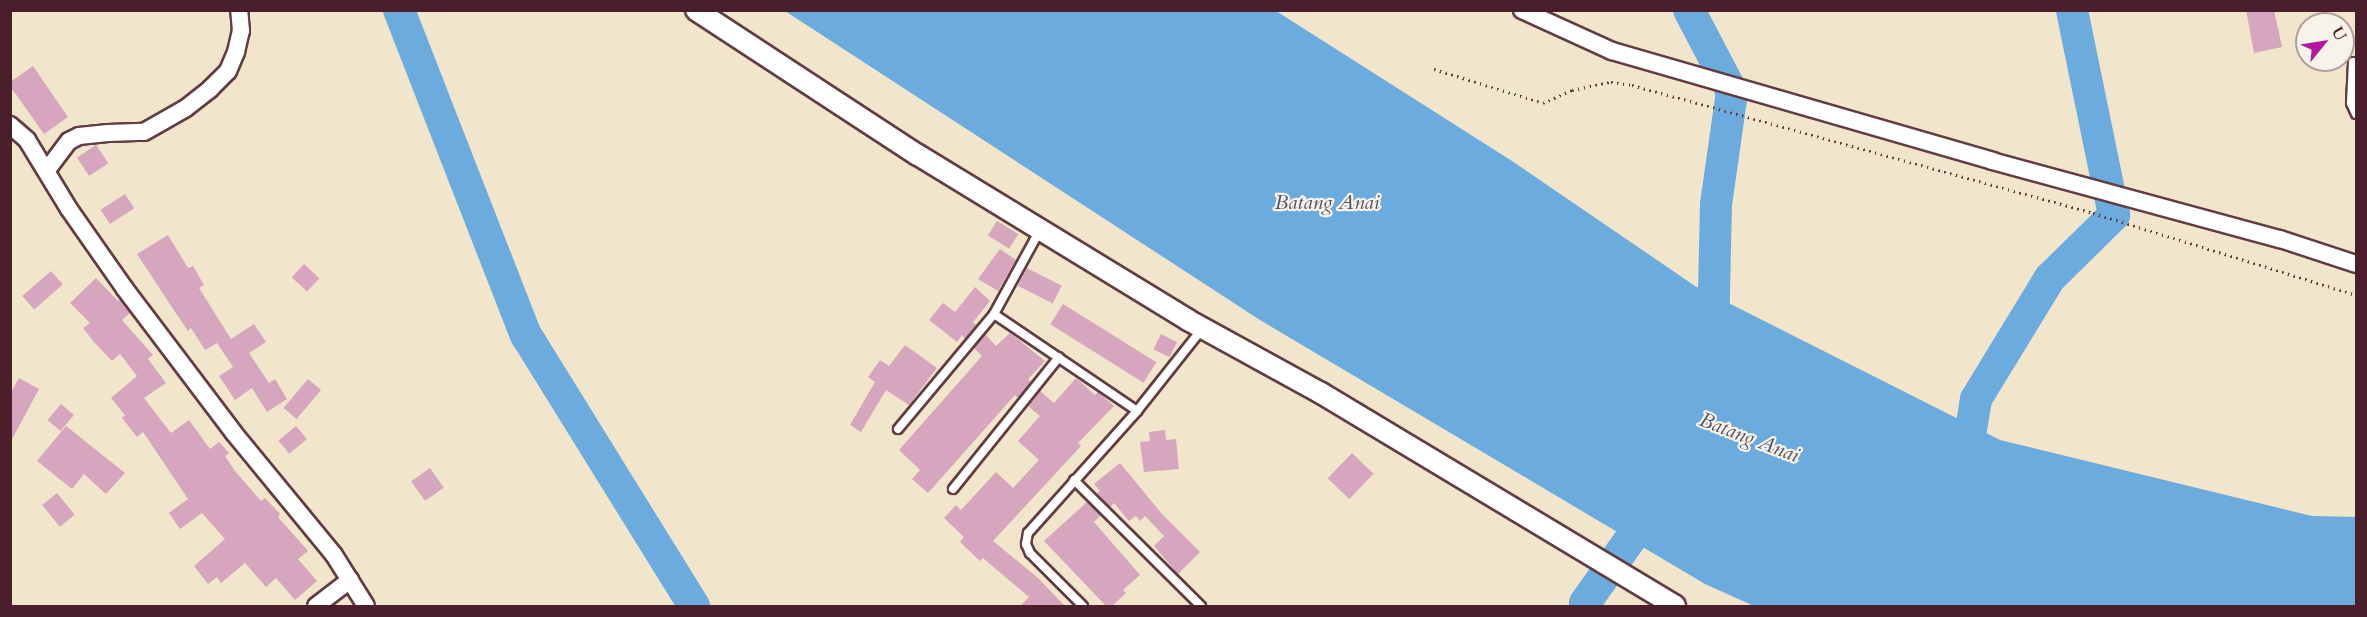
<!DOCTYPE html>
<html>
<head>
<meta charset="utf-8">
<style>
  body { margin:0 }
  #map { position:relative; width:2367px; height:617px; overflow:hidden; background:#f1e5cb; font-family:Cardo,serif }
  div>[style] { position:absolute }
  .water>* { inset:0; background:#6babde }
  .river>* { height:32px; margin:-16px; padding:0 16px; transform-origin:16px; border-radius:16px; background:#6babde }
  .building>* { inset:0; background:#d6a6bf; transform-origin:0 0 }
  .path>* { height:3px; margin-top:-1.5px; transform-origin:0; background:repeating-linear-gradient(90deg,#633d43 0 1.5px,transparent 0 6px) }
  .roads { filter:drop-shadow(2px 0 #633d43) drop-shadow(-2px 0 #633d43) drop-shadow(0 2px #633d43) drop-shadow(0 -2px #633d43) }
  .service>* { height:8px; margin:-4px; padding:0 4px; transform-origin:4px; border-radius:4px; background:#fff }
  .minor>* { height:16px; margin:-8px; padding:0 8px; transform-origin:8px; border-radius:8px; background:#fff }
  .tertiary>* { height:20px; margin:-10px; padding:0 10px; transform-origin:10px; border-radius:10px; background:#fff }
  span { translate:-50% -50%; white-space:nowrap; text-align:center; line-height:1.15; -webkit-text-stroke:4.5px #f7f3e8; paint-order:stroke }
  .water-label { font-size:21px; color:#56506a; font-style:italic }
  .frame { position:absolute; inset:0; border:12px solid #4a1f2b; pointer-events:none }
  .north { position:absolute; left:2295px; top:12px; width:60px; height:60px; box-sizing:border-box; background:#f7f3e8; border:2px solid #b29e9c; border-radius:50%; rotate:60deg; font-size:16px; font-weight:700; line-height:24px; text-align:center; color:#4a1f2b }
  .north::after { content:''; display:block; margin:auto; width:21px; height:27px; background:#b5179e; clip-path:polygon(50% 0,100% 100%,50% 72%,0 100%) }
</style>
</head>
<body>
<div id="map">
  <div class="water">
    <i style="clip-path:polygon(785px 11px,1276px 11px,1512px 161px,1695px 286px,2000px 440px,2312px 516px,2356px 517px,2356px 606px,1754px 606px,1705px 584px,1260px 320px)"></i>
  </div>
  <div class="river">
    <i style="left:399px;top:10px;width:349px;rotate:68.7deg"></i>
    <i style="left:526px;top:335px;width:319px;rotate:58.2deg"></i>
    <i style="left:1689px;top:10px;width:93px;rotate:62.3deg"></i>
    <i style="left:1732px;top:92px;width:113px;rotate:98.1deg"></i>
    <i style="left:1716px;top:204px;width:133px;rotate:91.3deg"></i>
    <i style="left:1965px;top:467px;width:69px;rotate:-80.8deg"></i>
    <i style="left:1976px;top:399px;width:142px;rotate:-58.6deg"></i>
    <i style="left:2050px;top:278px;width:90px;rotate:-44.5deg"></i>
    <i style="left:2114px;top:215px;width:209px;rotate:-101.6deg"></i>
    <i style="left:1585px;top:606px;width:3px;rotate:-90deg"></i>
    <i style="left:1585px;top:603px;width:121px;rotate:-54.7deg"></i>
  </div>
  <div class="building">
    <i style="clip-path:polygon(2246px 10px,2274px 10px,2282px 47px,2254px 53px)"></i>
    <i style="clip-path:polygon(33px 66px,68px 117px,44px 134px,10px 86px,10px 82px)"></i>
    <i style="left:96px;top:145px;width:22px;height:23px;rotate:56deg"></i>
    <i style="left:125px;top:194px;width:17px;height:29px;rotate:57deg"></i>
    <i style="left:997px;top:221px;width:25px;height:17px;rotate:32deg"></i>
    <i style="clip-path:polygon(168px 235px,188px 268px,193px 266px,204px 285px,199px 288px,231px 339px,254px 324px,266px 342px,249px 353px,269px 383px,275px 379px,287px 399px,267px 412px,252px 388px,235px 400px,219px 376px,233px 367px,217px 343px,205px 350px,191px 328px,188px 331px,173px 309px,137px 254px)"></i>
    <i style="clip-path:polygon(1000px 249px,1016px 260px,998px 291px,978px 279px)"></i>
    <i style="left:304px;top:264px;width:21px;height:18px;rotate:43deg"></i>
    <i style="left:1027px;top:268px;width:39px;height:20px;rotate:27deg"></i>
    <i style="left:51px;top:271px;width:18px;height:38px;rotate:49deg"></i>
    <i style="clip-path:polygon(96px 278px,118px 301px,120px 299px,130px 313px,122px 320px,153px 355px,148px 359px,166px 383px,144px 398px,171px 433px,189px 420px,210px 449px,219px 442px,229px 453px,225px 456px,235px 471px,261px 501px,265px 498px,280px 514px,278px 517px,308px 551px,298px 559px,317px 581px,295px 600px,276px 578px,266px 587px,245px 563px,221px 583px,217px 577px,208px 584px,194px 566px,225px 539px,202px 513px,180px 529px,169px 513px,188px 499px,143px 432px,137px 437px,122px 418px,125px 415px,111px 398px,137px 376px,120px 354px,112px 361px,94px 342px,83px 328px,90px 323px,70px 303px)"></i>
    <i style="clip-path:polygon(975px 287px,990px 301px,973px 322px,976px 325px,965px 339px,962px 335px,957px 342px,929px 320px,943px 303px,955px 312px)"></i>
    <i style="left:1063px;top:304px;width:110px;height:24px;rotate:32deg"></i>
    <i style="clip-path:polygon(1010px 333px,1045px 361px,1028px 379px,1031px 382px,1018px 398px,1015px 395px,928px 493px,912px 479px,920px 470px,899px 450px,982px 356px,974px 348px,985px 334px,996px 346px)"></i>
    <i style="left:1161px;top:334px;width:18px;height:17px;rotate:27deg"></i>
    <i style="clip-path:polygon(905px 345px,937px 368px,909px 405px,886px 390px,861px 432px,850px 425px,875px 382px,868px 377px,880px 360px,889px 366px)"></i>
    <i style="clip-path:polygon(19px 378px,39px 389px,10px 443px,10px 394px)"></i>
    <i style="clip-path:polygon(1076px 378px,1095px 395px,1098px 392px,1114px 406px,1078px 443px,1081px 446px,993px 541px,1037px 577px,1065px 606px,1020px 606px,1029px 597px,983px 558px,980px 561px,960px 542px,964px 537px,944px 518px,956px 505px,961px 510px,996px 472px,1013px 488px,1039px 460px,1018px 441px,1040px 416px,1028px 406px,1040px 391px,1054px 403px)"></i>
    <i style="left:308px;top:379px;width:17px;height:38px;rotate:40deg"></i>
    <i style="left:61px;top:404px;width:17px;height:21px;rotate:40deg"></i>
    <i style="clip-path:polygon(66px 426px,125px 473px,106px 494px,84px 474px,72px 489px,37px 461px)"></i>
    <i style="left:296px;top:426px;width:17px;height:23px;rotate:50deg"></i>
    <i style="clip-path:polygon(1165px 430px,1166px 440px,1176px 439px,1179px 469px,1144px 472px,1140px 442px,1150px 441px,1149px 432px)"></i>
    <i style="left:1352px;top:453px;width:30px;height:35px;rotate:44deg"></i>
    <i style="clip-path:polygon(1120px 463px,1162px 514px,1200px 552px,1178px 574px,1154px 546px,1164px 536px,1145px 516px,1140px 521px,1136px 516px,1129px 521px,1114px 503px,1110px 507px,1097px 493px,1100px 491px,1094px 484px)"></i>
    <i style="left:430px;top:468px;width:24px;height:23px;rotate:55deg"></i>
    <i style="left:57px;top:493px;width:28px;height:19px;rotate:51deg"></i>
    <i style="clip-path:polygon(1087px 502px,1101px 515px,1094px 522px,1140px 575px,1123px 590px,1126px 593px,1112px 606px,1106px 606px,1044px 541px)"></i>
  </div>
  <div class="path">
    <i style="left:1434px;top:69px;width:114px;rotate:17.3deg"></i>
    <i style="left:1543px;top:103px;width:32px;rotate:-24deg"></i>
    <i style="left:1572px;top:90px;width:40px;rotate:-12deg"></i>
    <i style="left:1611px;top:82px;width:21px;rotate:8deg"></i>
    <i style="left:1632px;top:85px;width:478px;rotate:15.5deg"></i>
    <i style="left:2093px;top:213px;width:275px;rotate:17.3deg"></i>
  </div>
  <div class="roads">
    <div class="service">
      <i style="left:2353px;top:62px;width:41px;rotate:92.8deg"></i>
      <i style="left:2351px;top:103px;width:12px;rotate:66deg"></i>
      <i style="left:994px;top:314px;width:173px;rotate:34.1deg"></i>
      <i style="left:898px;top:429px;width:150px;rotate:-50.1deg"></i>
      <i style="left:994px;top:314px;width:96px;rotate:-61.3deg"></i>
      <i style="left:1074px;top:480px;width:179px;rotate:44.8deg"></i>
      <i style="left:953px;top:489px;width:169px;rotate:-51.2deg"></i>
      <i style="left:1083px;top:606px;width:75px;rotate:-135deg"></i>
      <i style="left:1030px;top:553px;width:10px;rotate:-114deg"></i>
      <i style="left:1026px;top:544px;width:11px;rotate:-80deg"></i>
      <i style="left:1028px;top:533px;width:164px;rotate:-48.2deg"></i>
      <i style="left:1137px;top:411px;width:105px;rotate:-51.6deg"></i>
    </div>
    <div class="minor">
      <i style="left:1522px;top:10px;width:99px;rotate:24.5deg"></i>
      <i style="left:1612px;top:51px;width:396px;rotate:16.1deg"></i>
      <i style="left:1992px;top:161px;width:298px;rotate:15.2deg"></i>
      <i style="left:2280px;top:239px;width:80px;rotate:18.2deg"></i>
      <i style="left:10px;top:125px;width:23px;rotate:41deg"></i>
      <i style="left:27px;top:140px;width:81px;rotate:58.7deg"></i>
      <i style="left:69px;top:209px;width:98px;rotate:55deg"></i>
      <i style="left:125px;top:289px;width:179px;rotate:52.9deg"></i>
      <i style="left:233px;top:432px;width:159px;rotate:50.6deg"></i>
      <i style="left:334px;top:555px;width:60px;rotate:57.9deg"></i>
      <i style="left:47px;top:170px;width:36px;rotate:-53deg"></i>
      <i style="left:69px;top:141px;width:11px;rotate:-27deg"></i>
      <i style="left:79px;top:136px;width:29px;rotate:-6deg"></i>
      <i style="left:108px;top:133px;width:36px;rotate:-2deg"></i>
      <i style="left:144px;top:132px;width:48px;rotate:-29.7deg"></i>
      <i style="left:186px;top:108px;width:31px;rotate:-38deg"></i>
      <i style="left:210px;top:89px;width:25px;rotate:-45deg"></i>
      <i style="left:228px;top:71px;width:21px;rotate:-67deg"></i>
      <i style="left:236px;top:52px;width:22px;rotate:-77deg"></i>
      <i style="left:241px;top:31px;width:21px;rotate:-95deg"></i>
      <i style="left:316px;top:606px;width:43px;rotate:-37.4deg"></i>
    </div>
    <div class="tertiary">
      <i style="left:696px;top:10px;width:265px;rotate:33.2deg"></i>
      <i style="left:918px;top:155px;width:316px;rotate:31.4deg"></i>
      <i style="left:1188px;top:320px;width:152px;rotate:28.8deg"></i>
      <i style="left:1321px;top:393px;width:413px;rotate:31deg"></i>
    </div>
  </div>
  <div class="water-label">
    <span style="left:1327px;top:203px">Batang Anai</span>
    <span style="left:1749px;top:438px;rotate:21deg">Batang Anai</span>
  </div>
  <div class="frame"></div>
  <div class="north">U</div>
</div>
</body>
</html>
